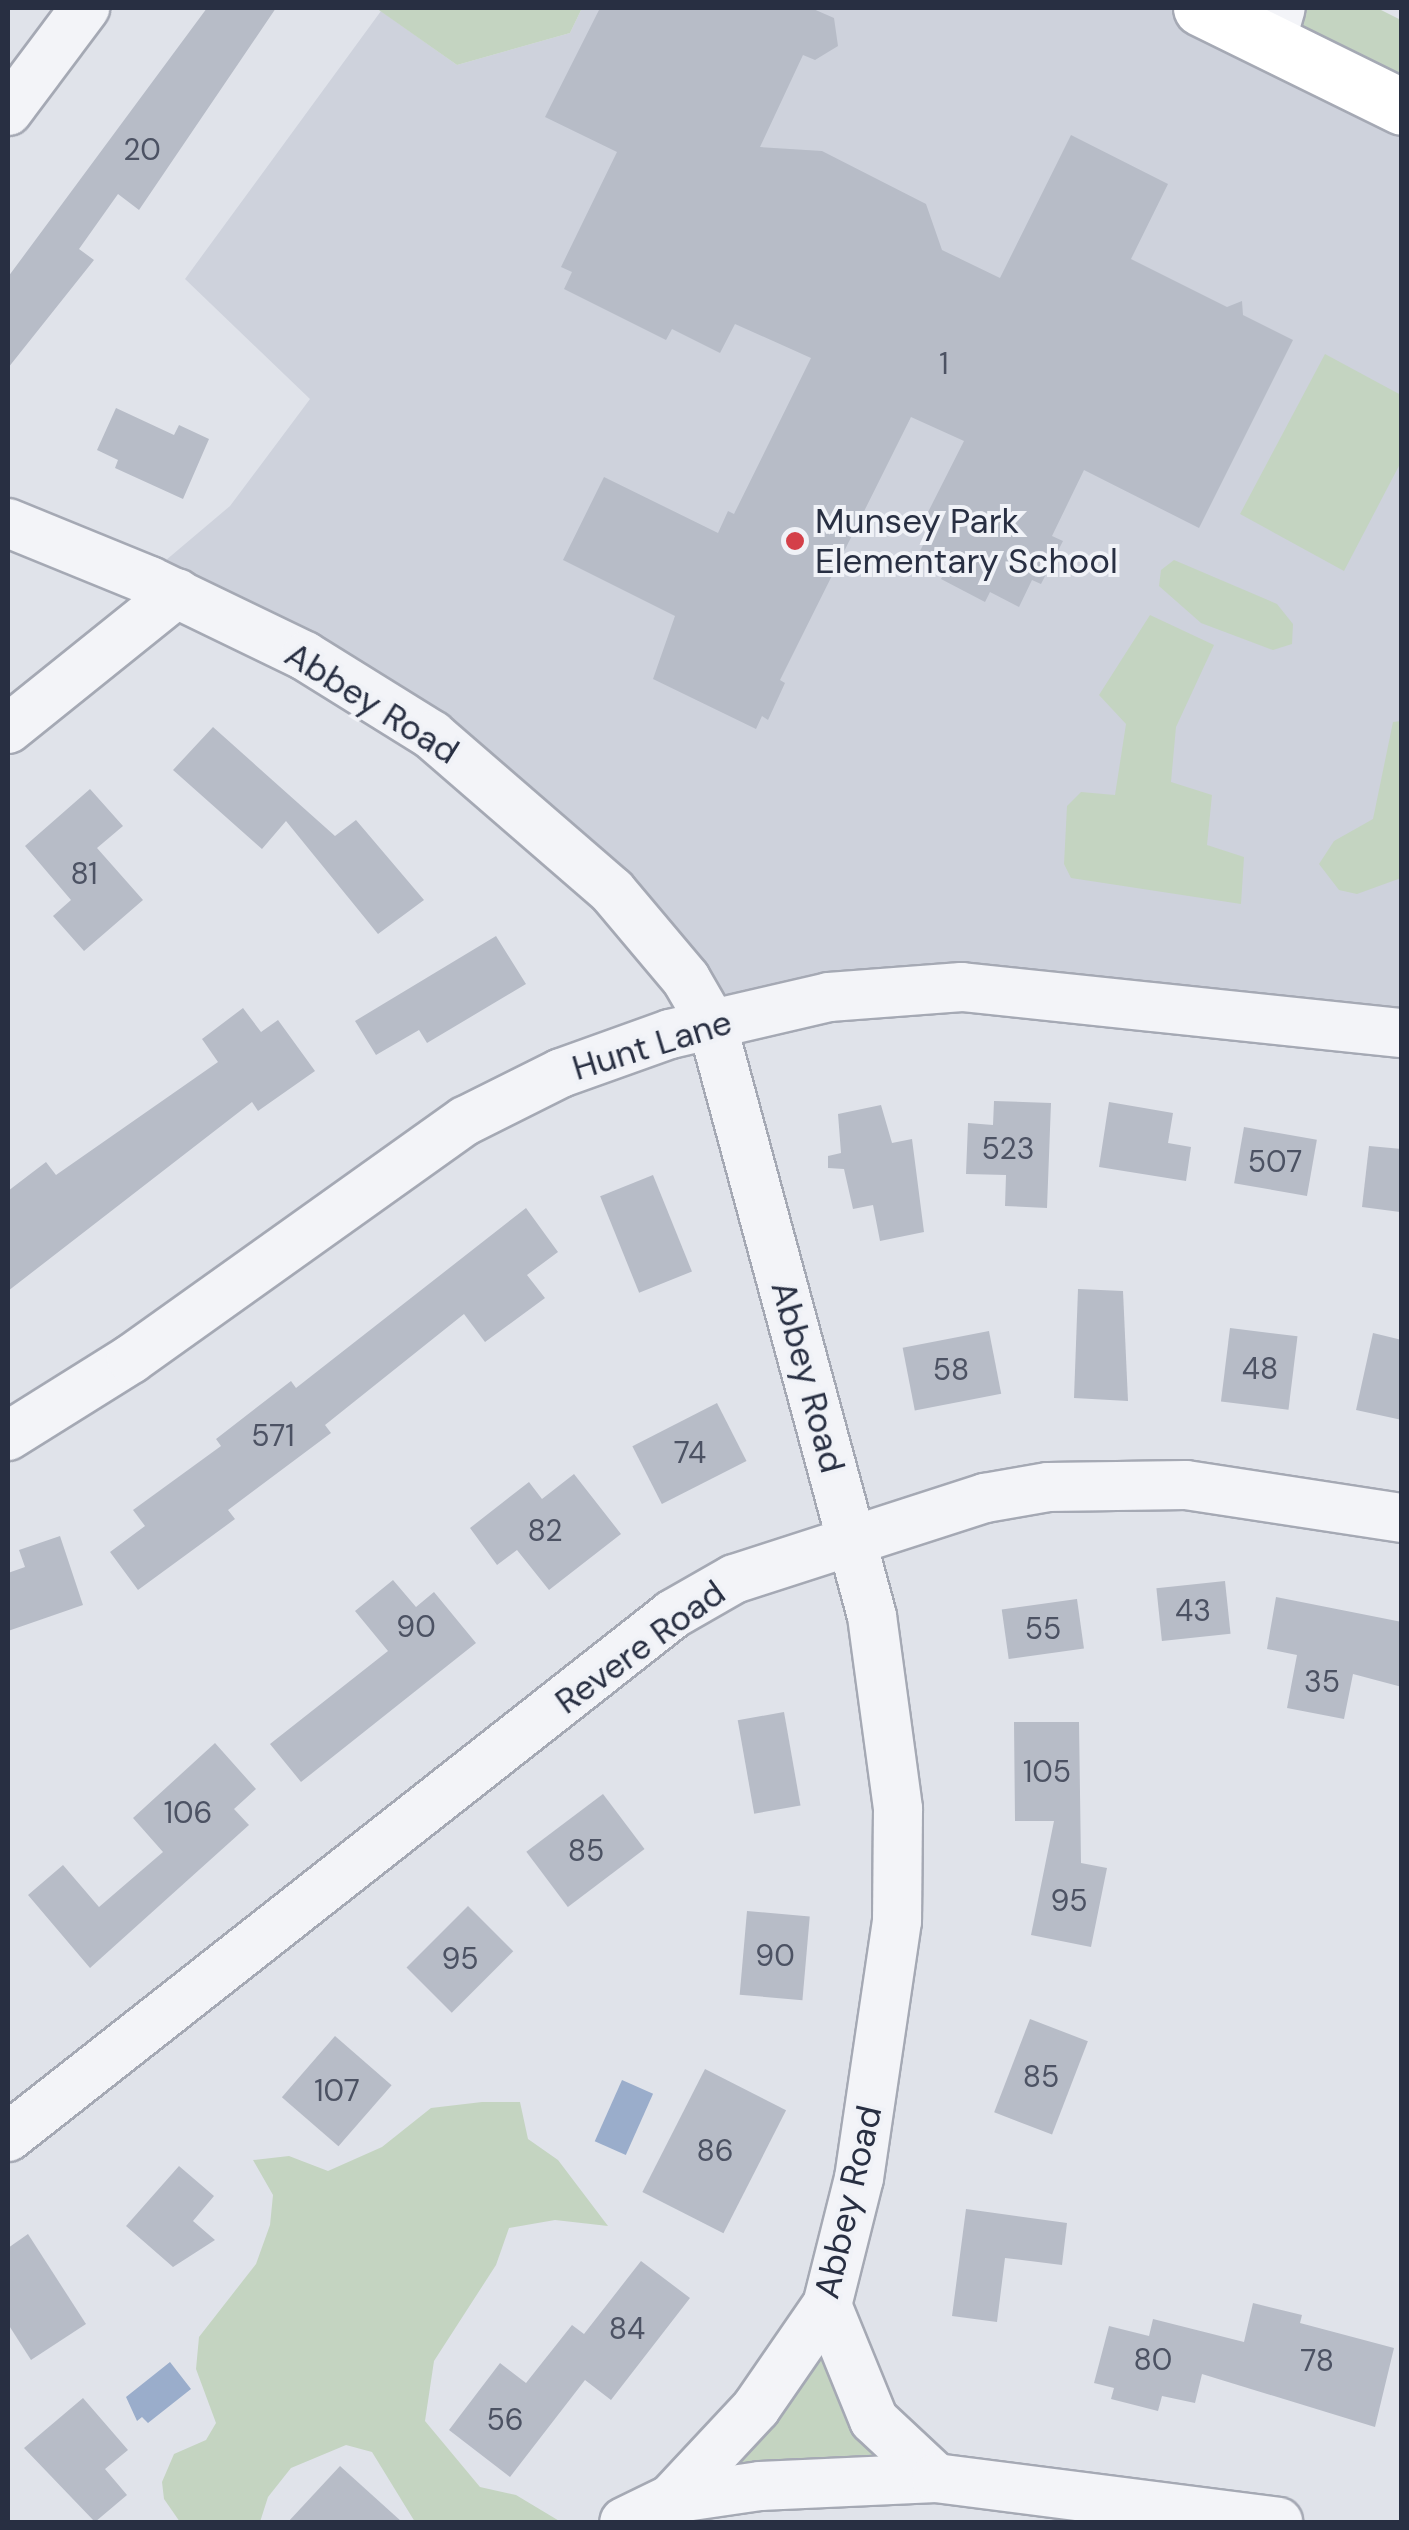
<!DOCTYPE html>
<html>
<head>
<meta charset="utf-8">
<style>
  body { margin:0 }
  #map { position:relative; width:1409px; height:2530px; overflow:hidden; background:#e0e3ea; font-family:"DM Sans",sans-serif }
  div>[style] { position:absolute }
  .built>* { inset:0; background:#ced2dc }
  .green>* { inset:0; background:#c4d4c1 }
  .water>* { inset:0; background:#9aadcb; transform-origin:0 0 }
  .building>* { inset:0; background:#b7bcc7; transform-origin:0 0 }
  .roads { filter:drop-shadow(2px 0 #a5a9b4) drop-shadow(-2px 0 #a5a9b4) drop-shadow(0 2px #a5a9b4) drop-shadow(0 -2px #a5a9b4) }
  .minor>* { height:48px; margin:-24px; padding:0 24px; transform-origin:24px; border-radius:24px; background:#f3f4f8 }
  .primary>* { height:55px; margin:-27.5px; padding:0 27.5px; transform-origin:27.5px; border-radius:27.5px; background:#fff }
  .dots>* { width:28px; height:28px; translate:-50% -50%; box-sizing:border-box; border:5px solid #f0f2f7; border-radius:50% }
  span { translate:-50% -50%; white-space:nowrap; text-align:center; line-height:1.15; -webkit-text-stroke:8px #f0f2f7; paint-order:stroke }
  .number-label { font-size:30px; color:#4c5263 }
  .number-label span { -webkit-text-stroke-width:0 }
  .poi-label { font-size:35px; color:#282f42 }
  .left { translate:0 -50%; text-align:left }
  .street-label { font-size:35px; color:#282f42 }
  .frame { position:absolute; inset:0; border:10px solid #282f42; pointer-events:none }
</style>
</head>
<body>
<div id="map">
  <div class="built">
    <i style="clip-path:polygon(582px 8px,1202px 8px,1401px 107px,1401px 1033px,1023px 990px,712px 1024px,567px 845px,146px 577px,230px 506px,310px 399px,185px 279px,381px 11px,457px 65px,570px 33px)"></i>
  </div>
  <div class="green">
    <i style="clip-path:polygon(376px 8px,582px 8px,570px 33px,457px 65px)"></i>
    <i style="clip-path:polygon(1202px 8px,1377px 8px,1401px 20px,1401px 107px)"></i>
    <i style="clip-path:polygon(1325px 354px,1401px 395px,1401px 462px,1344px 571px,1240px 514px)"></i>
    <i style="clip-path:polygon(1174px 560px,1277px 604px,1293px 624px,1292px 644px,1273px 650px,1201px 623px,1159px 586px,1161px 570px)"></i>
    <i style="clip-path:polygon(1150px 615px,1214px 645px,1176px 727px,1171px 782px,1212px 795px,1207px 845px,1244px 857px,1241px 904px,1071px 878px,1064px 864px,1067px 806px,1081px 792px,1115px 795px,1126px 724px,1099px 695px)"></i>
    <i style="clip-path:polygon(1401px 721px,1401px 878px,1357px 894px,1339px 890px,1319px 864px,1334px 841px,1373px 819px,1393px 722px)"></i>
    <i style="clip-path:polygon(482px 2102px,520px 2102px,528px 2139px,558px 2160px,608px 2226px,555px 2220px,509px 2228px,496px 2265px,434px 2361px,425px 2421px,480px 2487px,516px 2495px,561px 2522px,415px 2522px,372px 2452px,346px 2445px,291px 2468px,268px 2497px,260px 2522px,180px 2522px,164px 2499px,162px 2482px,174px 2454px,206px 2440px,216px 2423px,196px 2369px,199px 2337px,256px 2264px,270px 2225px,273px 2195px,253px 2160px,289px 2156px,328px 2171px,382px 2147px,431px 2108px)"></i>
    <i style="clip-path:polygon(827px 2305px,936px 2478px,671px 2499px)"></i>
  </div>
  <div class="water">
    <i style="left:622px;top:2080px;width:34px;height:67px;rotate:24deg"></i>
    <i style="clip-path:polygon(170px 2362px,191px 2389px,148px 2423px,142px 2417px,137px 2421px,126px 2397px)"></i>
  </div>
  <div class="building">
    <i style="clip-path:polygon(207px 8px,276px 8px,139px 210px,118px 194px,79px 249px,94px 260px,8px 368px,8px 277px)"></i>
    <i style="clip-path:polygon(600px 8px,811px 8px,834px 18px,838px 46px,815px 60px,803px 55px,760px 147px,822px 151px,926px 204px,942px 250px,1000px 278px,1071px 135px,1168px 184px,1131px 259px,1227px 307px,1242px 301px,1243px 315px,1293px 340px,1199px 528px,1084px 470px,1052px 536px,1063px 541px,1041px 584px,1032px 580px,1019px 607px,990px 592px,985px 602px,941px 579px,946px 569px,918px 555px,932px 527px,923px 522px,964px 441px,911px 417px,780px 680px,785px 683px,768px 720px,762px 716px,756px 729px,653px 679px,675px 616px,563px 560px,604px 477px,718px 533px,728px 511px,734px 514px,811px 358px,735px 324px,720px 353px,672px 329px,666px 340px,564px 289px,572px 272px,561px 267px,617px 152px,545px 117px)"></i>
    <i style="clip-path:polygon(116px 408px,174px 435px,179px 425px,209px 439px,183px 499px,115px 468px,118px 460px,97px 450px)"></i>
    <i style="clip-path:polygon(213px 727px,335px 836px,356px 820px,424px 900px,378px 934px,286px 821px,262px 849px,173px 770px)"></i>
    <i style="clip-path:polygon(90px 789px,123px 826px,97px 848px,143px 900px,84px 951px,53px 916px,71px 900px,25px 846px)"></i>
    <i style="clip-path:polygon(496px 936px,526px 984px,427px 1043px,419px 1030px,376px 1055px,355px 1021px)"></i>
    <i style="clip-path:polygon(243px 1008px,261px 1032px,278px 1020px,315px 1071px,258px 1111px,252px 1102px,8px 1291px,8px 1191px,46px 1162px,56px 1175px,218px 1062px,202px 1039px)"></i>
    <i style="clip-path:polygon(994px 1101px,1051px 1103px,1047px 1208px,1005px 1206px,1006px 1175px,966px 1174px,968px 1123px,993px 1125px)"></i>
    <i style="clip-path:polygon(1109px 1102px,1173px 1113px,1168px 1143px,1191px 1147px,1186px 1181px,1099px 1167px)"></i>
    <i style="clip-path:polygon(881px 1105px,892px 1143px,912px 1139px,924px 1232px,880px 1241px,873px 1205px,853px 1209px,844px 1169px,828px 1168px,828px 1156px,841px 1153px,838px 1114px)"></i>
    <i style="left:1244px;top:1127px;width:74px;height:57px;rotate:10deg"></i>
    <i style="clip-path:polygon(1369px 1146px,1402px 1149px,1400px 1212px,1362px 1207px)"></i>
    <i style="left:653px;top:1175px;width:104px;height:57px;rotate:68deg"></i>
    <i style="clip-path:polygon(526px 1208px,558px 1252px,527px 1275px,545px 1298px,485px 1342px,464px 1314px,325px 1425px,331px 1433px,228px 1510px,235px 1519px,138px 1590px,110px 1552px,145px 1526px,133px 1510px,221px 1446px,216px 1439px,291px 1381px,296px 1388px)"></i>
    <i style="clip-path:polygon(1078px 1289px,1123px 1291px,1128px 1401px,1074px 1398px)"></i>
    <i style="left:1230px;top:1328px;width:68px;height:74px;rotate:7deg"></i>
    <i style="left:989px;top:1331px;width:64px;height:88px;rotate:79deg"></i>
    <i style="clip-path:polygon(1373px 1333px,1402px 1340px,1402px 1420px,1356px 1410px)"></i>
    <i style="left:717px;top:1403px;width:65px;height:95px;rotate:63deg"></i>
    <i style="clip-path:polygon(574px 1474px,621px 1534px,549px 1590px,517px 1550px,497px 1565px,470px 1528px,529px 1482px,542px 1499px)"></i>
    <i style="clip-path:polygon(60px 1536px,83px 1605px,8px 1631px,8px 1573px,25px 1567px,19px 1550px)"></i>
    <i style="clip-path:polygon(393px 1580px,416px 1607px,434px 1592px,476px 1643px,301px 1782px,270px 1744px,388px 1651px,355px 1611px)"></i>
    <i style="left:1225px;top:1581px;width:53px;height:69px;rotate:84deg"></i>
    <i style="clip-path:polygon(1276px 1597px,1402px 1622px,1402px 1687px,1353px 1674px,1344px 1719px,1287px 1708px,1297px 1655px,1267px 1649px)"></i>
    <i style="left:1077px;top:1599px;width:50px;height:76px;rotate:82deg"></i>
    <i style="left:784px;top:1712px;width:95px;height:47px;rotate:80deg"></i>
    <i style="clip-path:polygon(1014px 1722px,1079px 1722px,1081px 1863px,1107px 1868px,1091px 1947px,1031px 1935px,1054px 1821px,1015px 1821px)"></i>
    <i style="clip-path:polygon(215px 1743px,256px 1789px,234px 1809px,249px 1825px,90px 1968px,28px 1895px,63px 1865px,99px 1907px,163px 1852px,133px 1818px)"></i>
    <i style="left:603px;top:1794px;width:69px;height:96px;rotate:53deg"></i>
    <i style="left:468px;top:1906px;width:64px;height:87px;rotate:45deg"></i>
    <i style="left:747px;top:1911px;width:63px;height:84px;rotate:5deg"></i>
    <i style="left:1030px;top:2019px;width:62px;height:100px;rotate:21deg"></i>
    <i style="left:335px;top:2036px;width:75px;height:81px;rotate:41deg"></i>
    <i style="left:705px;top:2069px;width:91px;height:138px;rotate:27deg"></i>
    <i style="clip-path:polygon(179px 2166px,214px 2196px,193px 2221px,215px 2240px,173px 2267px,126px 2226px)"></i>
    <i style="clip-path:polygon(966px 2209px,1067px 2223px,1062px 2265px,1005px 2258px,997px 2322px,952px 2316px)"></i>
    <i style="clip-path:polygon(28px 2234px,86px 2324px,31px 2360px,8px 2324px,8px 2248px)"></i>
    <i style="clip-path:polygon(641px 2261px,690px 2298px,611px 2400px,585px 2380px,510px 2477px,449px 2430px,500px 2363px,526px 2383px,572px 2325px,584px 2334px)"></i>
    <i style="clip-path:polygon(1253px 2303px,1302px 2315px,1300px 2323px,1394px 2348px,1375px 2427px,1202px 2374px,1195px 2403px,1162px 2396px,1158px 2411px,1111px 2399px,1114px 2388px,1094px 2383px,1109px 2326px,1149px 2336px,1153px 2319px,1244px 2342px)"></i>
    <i style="clip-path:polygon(83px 2398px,128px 2450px,105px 2469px,127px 2495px,95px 2522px,24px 2448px)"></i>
    <i style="clip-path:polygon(340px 2466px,402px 2522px,288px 2522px)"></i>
  </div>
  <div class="roads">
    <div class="minor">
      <i style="left:1271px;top:42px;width:35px;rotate:-74deg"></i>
      <i style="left:8px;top:111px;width:129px;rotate:-53.2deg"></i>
      <i style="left:8px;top:523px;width:153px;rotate:22.2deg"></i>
      <i style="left:150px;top:581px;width:172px;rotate:25.8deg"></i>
      <i style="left:305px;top:656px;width:150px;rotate:31.9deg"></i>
      <i style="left:432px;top:735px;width:238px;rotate:40.9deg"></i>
      <i style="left:612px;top:891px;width:115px;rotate:49.9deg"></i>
      <i style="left:686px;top:979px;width:52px;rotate:60deg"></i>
      <i style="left:712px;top:1024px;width:613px;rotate:74.88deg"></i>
      <i style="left:872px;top:1616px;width:195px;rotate:82.3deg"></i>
      <i style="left:898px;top:1809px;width:112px;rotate:90.5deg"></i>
      <i style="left:897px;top:1921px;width:260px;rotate:98.4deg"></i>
      <i style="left:859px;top:2178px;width:131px;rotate:104.1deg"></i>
      <i style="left:827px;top:2305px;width:125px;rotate:124.6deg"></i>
      <i style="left:756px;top:2408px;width:125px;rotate:133deg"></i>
      <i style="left:671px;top:2499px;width:52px;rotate:153.9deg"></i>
      <i style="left:8px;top:729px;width:217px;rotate:-38.8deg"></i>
      <i style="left:8px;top:1436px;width:145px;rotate:-32deg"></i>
      <i style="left:131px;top:1359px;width:410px;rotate:-35.5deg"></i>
      <i style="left:465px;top:1121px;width:107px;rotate:-26.6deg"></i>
      <i style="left:561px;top:1073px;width:116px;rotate:-19.7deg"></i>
      <i style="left:670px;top:1034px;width:163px;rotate:-13.1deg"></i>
      <i style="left:829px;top:997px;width:133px;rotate:-4.3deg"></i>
      <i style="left:962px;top:987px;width:442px;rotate:6deg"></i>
      <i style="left:8px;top:2137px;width:846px;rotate:-38.18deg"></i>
      <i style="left:673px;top:1614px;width:70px;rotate:-29.8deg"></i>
      <i style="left:734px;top:1579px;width:264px;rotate:-17.9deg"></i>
      <i style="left:985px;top:1498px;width:64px;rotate:-9.9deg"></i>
      <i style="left:1048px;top:1487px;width:138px;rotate:-0.8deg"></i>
      <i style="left:1186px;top:1485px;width:219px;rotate:8.7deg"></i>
      <i style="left:827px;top:2305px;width:124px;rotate:67.8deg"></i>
      <i style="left:874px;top:2420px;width:85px;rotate:43.1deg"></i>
      <i style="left:671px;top:2499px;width:90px;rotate:-8.3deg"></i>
      <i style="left:760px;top:2486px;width:176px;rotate:-2.6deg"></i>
      <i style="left:936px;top:2478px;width:345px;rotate:7.3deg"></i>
    </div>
    <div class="primary">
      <i style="left:1201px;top:8px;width:224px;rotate:26.2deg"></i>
    </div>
  </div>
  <div class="dots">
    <i style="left:795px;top:541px;background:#d44049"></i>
  </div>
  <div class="number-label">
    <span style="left:142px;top:150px">20</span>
    <span style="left:944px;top:364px">1</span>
    <span style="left:84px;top:874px">81</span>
    <span style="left:1008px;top:1149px">523</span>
    <span style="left:1275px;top:1162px">507</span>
    <span style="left:1260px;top:1369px">48</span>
    <span style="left:951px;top:1370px">58</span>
    <span style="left:273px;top:1436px">571</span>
    <span style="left:690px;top:1453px">74</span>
    <span style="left:545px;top:1531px">82</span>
    <span style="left:1193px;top:1611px">43</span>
    <span style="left:416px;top:1627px">90</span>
    <span style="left:1043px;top:1629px">55</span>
    <span style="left:1322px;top:1682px">35</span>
    <span style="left:1047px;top:1772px">105</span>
    <span style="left:188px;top:1813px">106</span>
    <span style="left:586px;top:1851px">85</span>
    <span style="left:1069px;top:1901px">95</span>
    <span style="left:775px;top:1956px">90</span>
    <span style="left:460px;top:1959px">95</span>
    <span style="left:1041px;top:2077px">85</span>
    <span style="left:337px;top:2091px">107</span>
    <span style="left:715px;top:2151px">86</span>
    <span style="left:627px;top:2329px">84</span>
    <span style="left:1153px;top:2360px">80</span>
    <span style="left:1317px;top:2361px">78</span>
    <span style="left:505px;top:2420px">56</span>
  </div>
  <div class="poi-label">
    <span class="left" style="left:815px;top:541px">Munsey Park<br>Elementary School</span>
  </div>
  <div class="street-label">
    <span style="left:372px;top:703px;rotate:32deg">Abbey Road</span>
    <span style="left:652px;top:1045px;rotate:-17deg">Hunt Lane</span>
    <span style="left:808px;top:1377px;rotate:75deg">Abbey Road</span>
    <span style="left:640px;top:1647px;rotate:-36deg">Revere Road</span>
    <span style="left:848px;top:2202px;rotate:-77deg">Abbey Road</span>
  </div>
  <div class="frame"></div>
</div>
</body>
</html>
